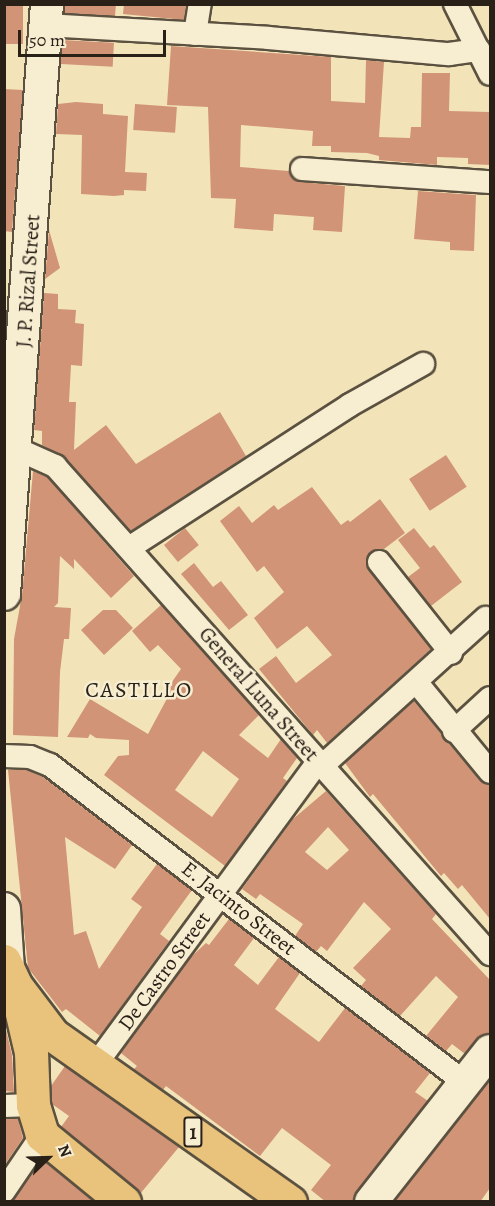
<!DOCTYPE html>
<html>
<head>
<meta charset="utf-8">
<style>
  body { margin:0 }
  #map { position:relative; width:495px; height:1206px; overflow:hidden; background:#f2e4b8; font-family:Alegreya,serif }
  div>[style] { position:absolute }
  .building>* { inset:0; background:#d19477; transform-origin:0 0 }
  .roads { filter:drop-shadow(2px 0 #5b5140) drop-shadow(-2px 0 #5b5140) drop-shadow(0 2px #5b5140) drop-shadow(0 -2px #5b5140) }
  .street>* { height:22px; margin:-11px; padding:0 11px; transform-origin:11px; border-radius:11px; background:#f7edd1 }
  .secondary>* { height:32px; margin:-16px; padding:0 16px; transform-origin:16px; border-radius:16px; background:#f7edd1 }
  .primary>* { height:33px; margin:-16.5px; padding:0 16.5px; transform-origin:16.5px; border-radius:16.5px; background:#e9c27c }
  span { translate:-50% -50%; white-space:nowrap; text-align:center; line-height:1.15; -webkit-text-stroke:5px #f7edd1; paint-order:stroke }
  .shield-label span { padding:2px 4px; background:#f7edd1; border:2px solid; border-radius:4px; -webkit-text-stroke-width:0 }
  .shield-label { font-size:20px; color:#292018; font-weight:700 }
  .street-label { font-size:21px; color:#292018 }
  .neighbourhood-label { font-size:22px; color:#292018; letter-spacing:1.5px }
  .frame { position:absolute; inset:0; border:6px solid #292018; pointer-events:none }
  .north { position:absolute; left:18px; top:1128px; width:60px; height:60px; -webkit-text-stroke:4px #f7edd1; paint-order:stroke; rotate:67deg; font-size:16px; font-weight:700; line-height:24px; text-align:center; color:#292018 }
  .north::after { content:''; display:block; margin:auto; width:21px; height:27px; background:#292018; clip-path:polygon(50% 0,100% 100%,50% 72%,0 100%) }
  .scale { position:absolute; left:18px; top:30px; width:148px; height:27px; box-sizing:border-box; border:3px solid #292018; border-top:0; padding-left:8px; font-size:18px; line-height:21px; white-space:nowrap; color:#292018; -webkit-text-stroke:4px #f7edd1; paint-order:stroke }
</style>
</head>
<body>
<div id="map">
  <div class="building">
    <i style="clip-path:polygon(65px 4px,116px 4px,115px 16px,64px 13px)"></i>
    <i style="clip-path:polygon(124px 4px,186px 4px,184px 20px,123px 14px)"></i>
    <i style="left:4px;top:6px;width:19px;height:38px"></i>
    <i style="left:62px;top:40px;width:52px;height:24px;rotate:3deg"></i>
    <i style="clip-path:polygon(171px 46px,331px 57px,331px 101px,365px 103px,366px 60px,384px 62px,379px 137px,410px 138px,411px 127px,421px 127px,422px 73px,450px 73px,449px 111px,490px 112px,490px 165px,468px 164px,468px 158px,437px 157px,437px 165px,379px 160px,379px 156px,367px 153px,331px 152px,331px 146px,312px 146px,313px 131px,241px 125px,240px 167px,289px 171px,301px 182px,345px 186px,342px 232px,313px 230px,314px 217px,274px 214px,273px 231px,234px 228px,236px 199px,211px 198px,208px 107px,167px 105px)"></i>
    <i style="clip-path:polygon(4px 89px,23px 90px,12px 232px,4px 231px)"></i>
    <i style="clip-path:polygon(76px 102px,103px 104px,103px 114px,128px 116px,125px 172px,147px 173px,146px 191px,124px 190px,124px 195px,114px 196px,81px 194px,82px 135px,56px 134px,58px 104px)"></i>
    <i style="left:135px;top:104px;width:42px;height:26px;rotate:4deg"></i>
    <i style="clip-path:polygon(418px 191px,476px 195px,474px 251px,450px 250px,450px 242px,414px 239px)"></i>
    <i style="clip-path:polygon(49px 230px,60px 268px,45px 279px)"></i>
    <i style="clip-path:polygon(44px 293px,58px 294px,58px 309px,76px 310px,75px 323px,84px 324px,82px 366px,71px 365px,69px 402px,76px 402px,74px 450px,106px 425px,136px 464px,220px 412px,246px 456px,131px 531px,65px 457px,42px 445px,42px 431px,34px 430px)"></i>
    <i style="left:446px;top:455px;width:38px;height:44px;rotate:57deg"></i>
    <i style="clip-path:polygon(33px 471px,47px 477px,134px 576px,111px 598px,74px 559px,74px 569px,60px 556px,58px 603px,54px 607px,71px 608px,69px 639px,64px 639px,60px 672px,58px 737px,13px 735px,14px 639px,22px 595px)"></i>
    <i style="clip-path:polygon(312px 487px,341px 525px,348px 520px,350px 522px,380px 499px,405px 533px,384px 549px,370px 552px,366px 565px,431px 649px,327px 743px,317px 730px,313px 735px,259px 669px,276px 656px,296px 683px,332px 655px,307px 626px,277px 649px,254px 618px,284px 592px,264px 566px,257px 572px,220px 521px,239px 506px,252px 523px,274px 505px,278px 510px)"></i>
    <i style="left:185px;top:528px;width:22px;height:27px;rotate:51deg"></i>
    <i style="clip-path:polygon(414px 528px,430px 548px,434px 545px,462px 582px,431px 606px,408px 577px,420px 568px,398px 540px)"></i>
    <i style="clip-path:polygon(194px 563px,213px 587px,221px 581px,248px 615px,229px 630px,181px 574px)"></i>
    <i style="clip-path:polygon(evenodd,161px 605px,259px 715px,239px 735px,268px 758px,281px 739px,297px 758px,283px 778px,287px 781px,225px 866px,104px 775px,118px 756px,129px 755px,129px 740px,96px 738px,90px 734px,88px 738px,67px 737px,90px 699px,148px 734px,170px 693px,167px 689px,181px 669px,158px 645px,150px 652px,132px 631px,161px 605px,203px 751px,239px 779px,212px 817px,175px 790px,203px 751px)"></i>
    <i style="clip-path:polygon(103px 610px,116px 610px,133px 628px,104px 655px,81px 630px)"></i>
    <i style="clip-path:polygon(414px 701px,480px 781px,490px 785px,490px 919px,462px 885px,458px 889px,444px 873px,441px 876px,373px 794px,370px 797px,345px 763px)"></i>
    <i style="clip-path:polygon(8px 770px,27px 770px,43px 777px,132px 845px,115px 869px,65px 837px,74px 935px,86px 931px,99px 969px,142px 907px,131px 899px,157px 864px,192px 890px,160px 934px,169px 941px,100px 1036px,66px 1009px,62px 1012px,28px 968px)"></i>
    <i style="clip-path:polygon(evenodd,326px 791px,436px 914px,432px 919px,490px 980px,490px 1033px,476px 1039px,465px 1054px,452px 1044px,446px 1051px,426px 1036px,458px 997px,436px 976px,400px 1016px,361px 986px,366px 980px,353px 968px,391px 929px,364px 902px,327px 951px,321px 946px,316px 952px,295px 936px,303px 924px,260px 894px,256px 899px,242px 889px,293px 819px,326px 791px,328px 827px,349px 850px,327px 870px,305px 852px,328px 827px)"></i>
    <i style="clip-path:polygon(229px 919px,254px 938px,234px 965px,258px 985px,279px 957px,300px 973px,275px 1009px,319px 1042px,345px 1008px,430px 1073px,415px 1092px,428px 1101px,357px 1191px,353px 1202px,326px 1202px,311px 1190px,331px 1165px,282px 1128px,260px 1156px,166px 1086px,163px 1090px,134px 1069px,137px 1066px,121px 1053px,191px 957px,206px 943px,209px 945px)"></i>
    <i style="clip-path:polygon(4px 1021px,12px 1055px,14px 1092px,4px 1091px)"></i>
    <i style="clip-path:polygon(65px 1066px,179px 1147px,140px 1194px,61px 1127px,69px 1116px,52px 1104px,51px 1086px)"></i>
    <i style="clip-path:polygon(490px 1079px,490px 1188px,480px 1202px,394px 1202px)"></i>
    <i style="clip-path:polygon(4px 1119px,18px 1119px,23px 1138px,4px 1166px)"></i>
    <i style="clip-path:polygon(42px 1159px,94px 1202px,12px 1202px)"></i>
  </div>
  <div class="roads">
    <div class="street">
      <i style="left:455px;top:4px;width:78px;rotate:63.4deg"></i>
      <i style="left:45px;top:25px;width:223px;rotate:3.3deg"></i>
      <i style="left:268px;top:38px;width:182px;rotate:5.1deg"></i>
      <i style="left:449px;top:54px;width:30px;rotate:-8deg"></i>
      <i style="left:195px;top:34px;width:30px;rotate:-81deg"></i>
      <i style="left:302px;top:169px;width:188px;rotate:4deg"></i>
      <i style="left:17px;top:449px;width:42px;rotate:24.1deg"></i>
      <i style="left:55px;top:466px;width:654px;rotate:48.29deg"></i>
      <i style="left:129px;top:548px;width:263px;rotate:-32.9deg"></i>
      <i style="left:350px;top:405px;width:84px;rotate:-29.3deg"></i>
      <i style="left:379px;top:562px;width:116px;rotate:51.6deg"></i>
      <i style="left:417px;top:683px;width:115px;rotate:50.6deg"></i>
      <i style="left:454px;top:731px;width:49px;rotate:-42.5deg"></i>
      <i style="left:4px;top:756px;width:26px;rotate:2deg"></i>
      <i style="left:30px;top:757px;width:22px;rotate:22deg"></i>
      <i style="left:50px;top:765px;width:521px;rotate:37.44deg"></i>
      <i style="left:322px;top:766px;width:221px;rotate:-42.1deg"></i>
      <i style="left:96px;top:1064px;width:375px;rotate:-53.7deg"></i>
      <i style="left:4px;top:1106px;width:29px;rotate:-2deg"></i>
      <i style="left:4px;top:1191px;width:68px;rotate:-55.8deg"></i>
    </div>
    <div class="secondary">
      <i style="left:4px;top:594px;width:592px;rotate:-85.83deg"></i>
      <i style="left:4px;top:909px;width:60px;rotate:86.2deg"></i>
      <i style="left:371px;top:1202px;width:192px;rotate:-51.8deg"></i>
    </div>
    <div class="primary">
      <i style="left:4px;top:961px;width:26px;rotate:65deg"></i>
      <i style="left:15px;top:985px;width:63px;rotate:52.8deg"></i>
      <i style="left:53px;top:1035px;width:290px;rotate:35.2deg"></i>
      <i style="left:19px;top:1001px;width:52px;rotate:76.8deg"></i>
      <i style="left:31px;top:1052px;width:53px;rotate:87.8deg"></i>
      <i style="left:33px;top:1105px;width:31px;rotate:73deg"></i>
      <i style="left:42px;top:1135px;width:106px;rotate:39.3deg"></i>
    </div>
  </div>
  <div class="shield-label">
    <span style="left:193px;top:1132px">1</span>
  </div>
  <div class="street-label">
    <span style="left:28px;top:281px;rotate:-86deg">J. P. Rizal Street</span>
    <span style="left:259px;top:694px;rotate:49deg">General Luna Street</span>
    <span style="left:239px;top:908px;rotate:38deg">E. Jacinto Street</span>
    <span style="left:164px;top:971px;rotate:-54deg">De Castro Street</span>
  </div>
  <div class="neighbourhood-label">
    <span style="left:139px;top:691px">CASTILLO</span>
  </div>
  <div class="frame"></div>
  <div class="north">N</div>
  <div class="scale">50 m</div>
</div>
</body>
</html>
